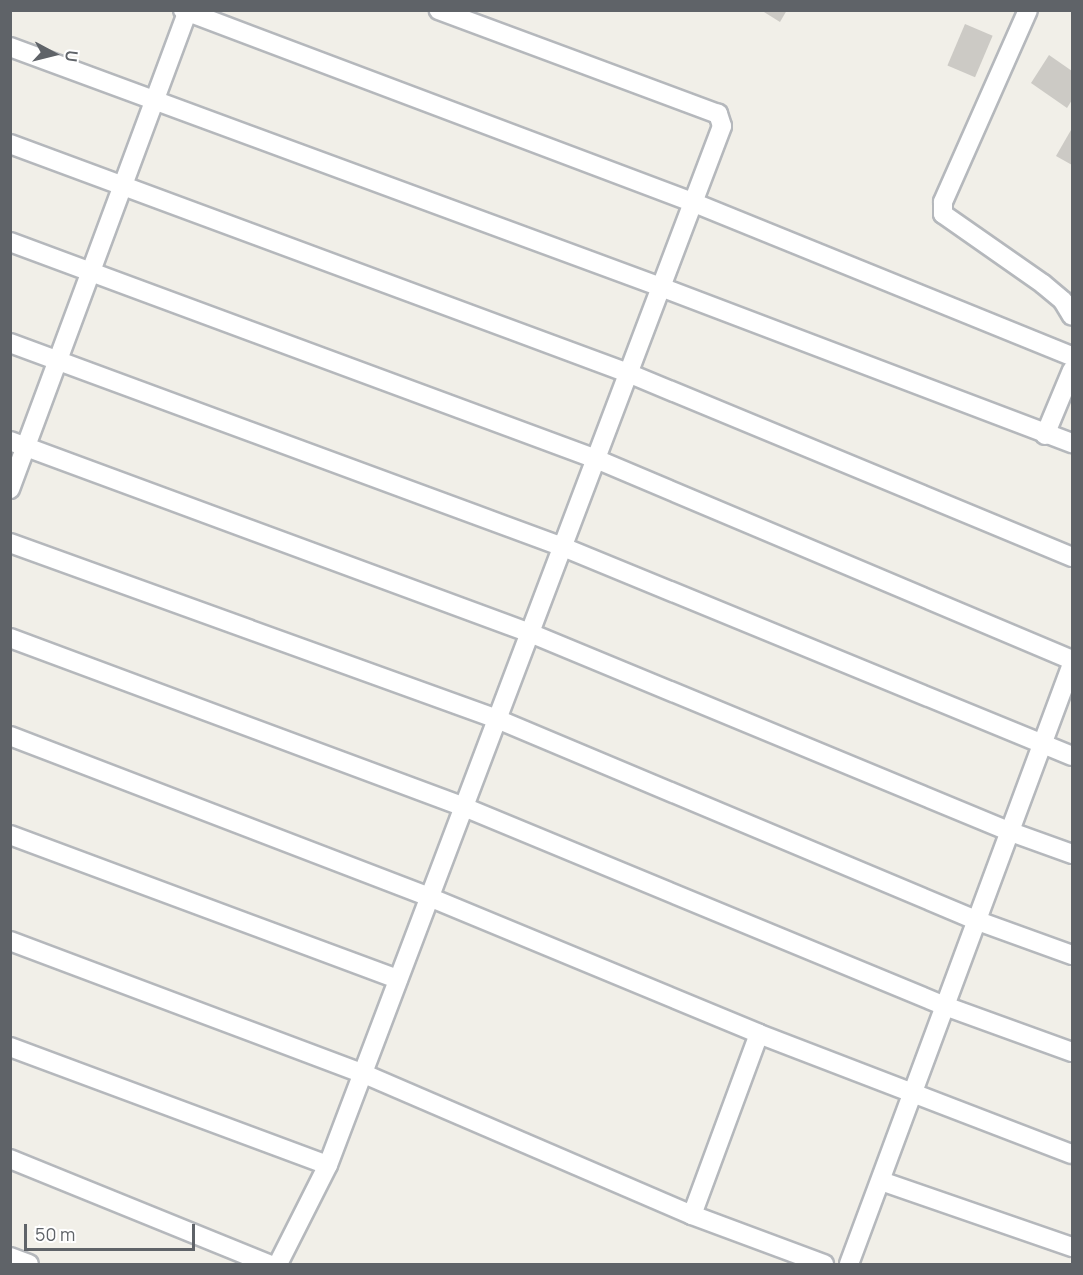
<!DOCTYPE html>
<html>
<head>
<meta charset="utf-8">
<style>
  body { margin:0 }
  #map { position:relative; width:1083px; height:1275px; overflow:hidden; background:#f1efe8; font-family:Manrope,sans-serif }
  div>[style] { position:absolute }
  .building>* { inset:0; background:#cccac5; transform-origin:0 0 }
  .roads { filter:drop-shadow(2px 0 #b5b8bc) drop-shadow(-2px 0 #b5b8bc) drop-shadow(0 2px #b5b8bc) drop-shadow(0 -2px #b5b8bc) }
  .minor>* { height:18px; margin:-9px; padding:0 9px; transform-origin:9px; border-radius:9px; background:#fff }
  span { translate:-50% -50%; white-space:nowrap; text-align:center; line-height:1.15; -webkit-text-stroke:4.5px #fff; paint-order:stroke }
  .frame { position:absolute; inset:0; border:12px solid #5f6368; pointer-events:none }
  .north { position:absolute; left:24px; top:24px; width:60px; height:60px; -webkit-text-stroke:4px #fff; paint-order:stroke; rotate:97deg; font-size:16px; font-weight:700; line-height:24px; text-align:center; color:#5f6368 }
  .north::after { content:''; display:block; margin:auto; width:21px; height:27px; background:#5f6368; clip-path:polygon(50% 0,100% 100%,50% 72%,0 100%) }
  .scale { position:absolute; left:24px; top:1224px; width:171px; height:27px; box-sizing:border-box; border:3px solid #5f6368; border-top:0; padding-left:8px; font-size:18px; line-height:21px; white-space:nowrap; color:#5f6368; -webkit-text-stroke:4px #fff; paint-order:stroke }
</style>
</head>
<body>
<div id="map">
  <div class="building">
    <i style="clip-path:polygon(761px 10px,787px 10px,780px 22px)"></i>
    <i style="left:965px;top:24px;width:30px;height:45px;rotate:23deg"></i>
    <i style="clip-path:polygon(1049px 55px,1072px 71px,1072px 100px,1067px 108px,1031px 83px)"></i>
    <i style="clip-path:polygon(1071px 130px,1072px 131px,1072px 165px,1056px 156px)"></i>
  </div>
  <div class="roads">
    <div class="minor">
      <i style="left:183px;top:10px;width:544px;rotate:20.67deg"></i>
      <i style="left:692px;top:202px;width:410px;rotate:22.1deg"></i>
      <i style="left:1028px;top:10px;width:210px;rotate:113.9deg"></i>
      <i style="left:943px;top:202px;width:12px;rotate:90deg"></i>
      <i style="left:943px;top:214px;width:122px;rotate:35deg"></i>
      <i style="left:1043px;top:284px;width:26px;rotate:40deg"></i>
      <i style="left:1063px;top:301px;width:17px;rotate:59deg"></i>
      <i style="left:10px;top:47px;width:694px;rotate:20.24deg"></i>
      <i style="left:661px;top:287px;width:440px;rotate:20.8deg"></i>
      <i style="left:10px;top:144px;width:659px;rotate:20.33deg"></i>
      <i style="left:628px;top:373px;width:481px;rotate:22.5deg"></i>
      <i style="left:10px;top:242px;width:625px;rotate:20.32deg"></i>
      <i style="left:596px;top:459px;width:517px;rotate:22.89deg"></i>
      <i style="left:10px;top:343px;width:589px;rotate:20.25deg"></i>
      <i style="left:563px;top:547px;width:550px;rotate:22.32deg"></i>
      <i style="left:1045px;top:435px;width:70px;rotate:-67.4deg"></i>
      <i style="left:10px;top:441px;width:554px;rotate:20.27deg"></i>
      <i style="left:530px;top:633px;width:521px;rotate:22.48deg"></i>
      <i style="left:1011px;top:832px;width:65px;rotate:19.8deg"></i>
      <i style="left:10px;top:489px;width:511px;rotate:-69.61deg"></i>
      <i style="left:10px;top:543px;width:518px;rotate:19.87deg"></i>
      <i style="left:497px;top:719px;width:522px;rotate:22.78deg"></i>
      <i style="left:978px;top:921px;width:100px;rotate:19.9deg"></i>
      <i style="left:10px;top:638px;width:484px;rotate:20.4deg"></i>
      <i style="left:464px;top:807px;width:521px;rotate:22.48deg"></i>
      <i style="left:945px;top:1006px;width:135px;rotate:19.9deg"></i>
      <i style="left:10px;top:736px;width:449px;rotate:21deg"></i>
      <i style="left:429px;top:897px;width:357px;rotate:22.5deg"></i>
      <i style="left:759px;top:1034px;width:335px;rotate:21deg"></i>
      <i style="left:10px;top:835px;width:414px;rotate:20.4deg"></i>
      <i style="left:10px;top:941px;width:376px;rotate:20.6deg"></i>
      <i style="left:362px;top:1073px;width:359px;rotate:23.3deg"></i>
      <i style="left:692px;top:1215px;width:141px;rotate:20.4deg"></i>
      <i style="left:10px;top:1047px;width:339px;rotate:20.4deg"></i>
      <i style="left:10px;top:1159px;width:279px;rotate:22.1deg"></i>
      <i style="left:881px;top:1181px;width:202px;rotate:19.1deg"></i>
      <i style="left:692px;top:1215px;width:193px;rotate:-69.7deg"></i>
      <i style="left:10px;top:1257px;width:20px;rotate:20deg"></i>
      <i style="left:278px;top:1264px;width:111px;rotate:-63.2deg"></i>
      <i style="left:328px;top:1165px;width:1111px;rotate:-69.23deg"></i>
      <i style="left:722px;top:126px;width:13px;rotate:-108deg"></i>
      <i style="left:718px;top:114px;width:298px;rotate:-159.6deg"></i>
      <i style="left:849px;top:1264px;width:640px;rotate:-69.61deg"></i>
    </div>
  </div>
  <div class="frame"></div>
  <div class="north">U</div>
  <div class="scale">50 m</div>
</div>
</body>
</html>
